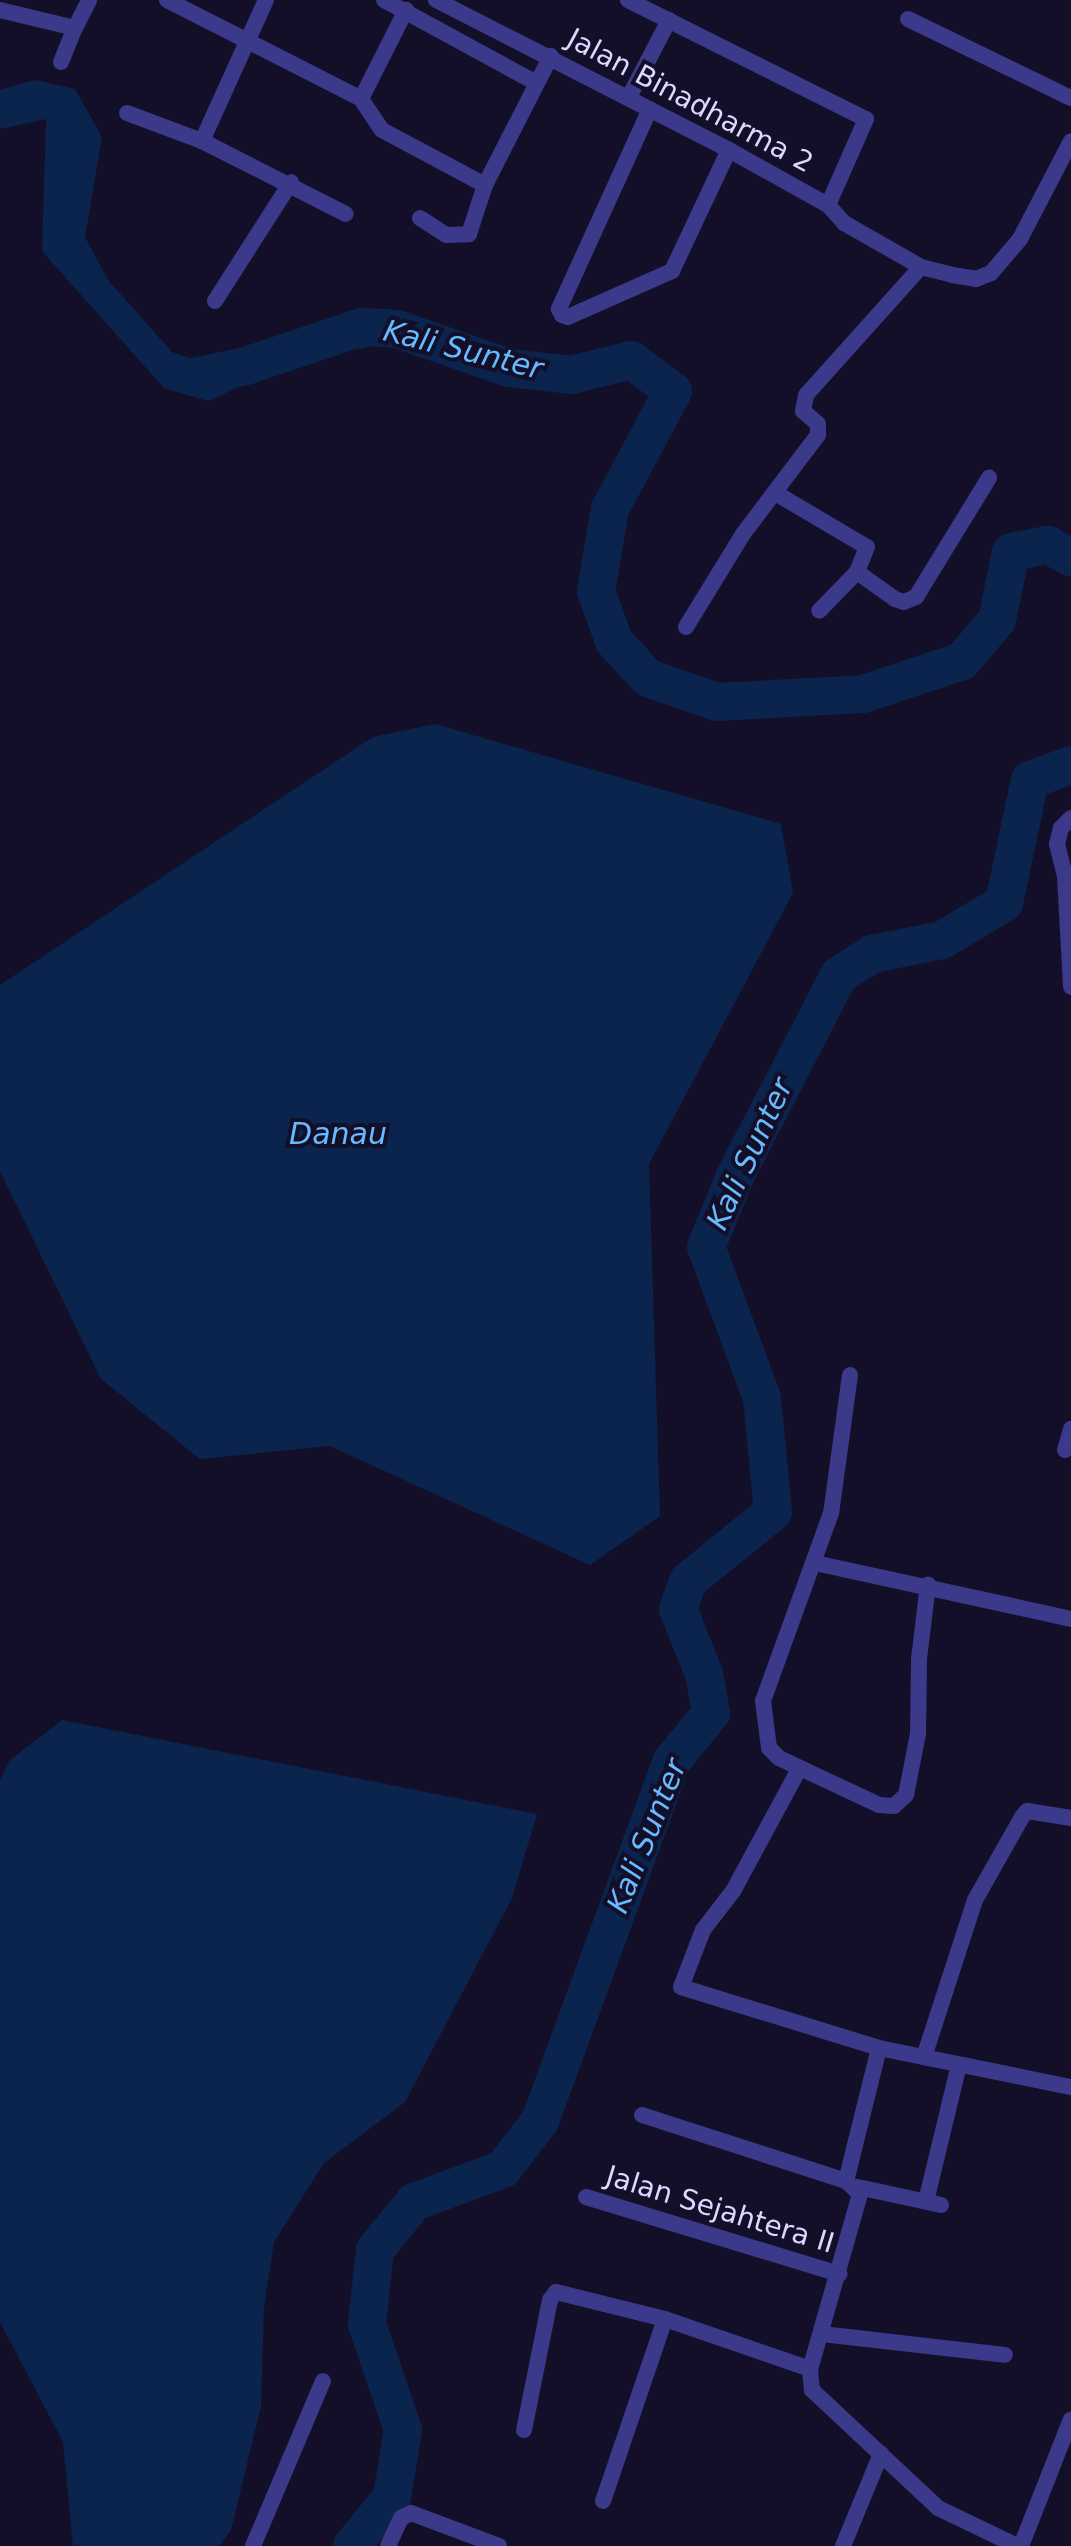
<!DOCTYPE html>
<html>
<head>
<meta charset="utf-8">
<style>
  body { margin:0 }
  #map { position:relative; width:1071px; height:2546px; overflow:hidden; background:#140f29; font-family:"DejaVu Sans",sans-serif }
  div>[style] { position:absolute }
  .water>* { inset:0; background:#0b244d }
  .river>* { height:38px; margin:-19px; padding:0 19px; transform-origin:19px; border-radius:19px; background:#0b244d }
  .street>* { height:16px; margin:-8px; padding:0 8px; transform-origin:8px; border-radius:8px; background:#3b398a }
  span { translate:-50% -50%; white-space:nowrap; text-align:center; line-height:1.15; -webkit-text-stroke:8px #140f29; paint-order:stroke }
  .street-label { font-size:28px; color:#dcd8ff }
  .water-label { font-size:30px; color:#66baff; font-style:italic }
</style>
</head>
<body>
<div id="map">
  <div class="water">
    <i style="clip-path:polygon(35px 80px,75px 89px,102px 137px,85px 237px,108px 280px,172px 352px,201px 362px,263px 349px,323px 320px,389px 316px,438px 341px,362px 327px,368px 347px,299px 360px,208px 401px,164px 388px,42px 251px,46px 119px,0 129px,0 90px)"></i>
    <i style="clip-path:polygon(435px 724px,781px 824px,793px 893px,649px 1164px,660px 1516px,590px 1565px,330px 1446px,200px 1459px,101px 1379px,0 1171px,0 985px,373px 737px)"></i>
    <i style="clip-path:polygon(62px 1720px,537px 1814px,512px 1898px,405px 2102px,324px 2163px,274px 2242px,264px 2306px,261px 2406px,231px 2530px,219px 2546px,73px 2546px,63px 2442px,0 2322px,0 1781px,9px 1761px)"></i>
  </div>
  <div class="river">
    <i style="left:193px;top:377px;width:54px;rotate:-11.7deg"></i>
    <i style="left:246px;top:366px;width:122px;rotate:-18.6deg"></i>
    <i style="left:362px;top:327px;width:35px;rotate:3deg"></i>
    <i style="left:397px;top:329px;width:119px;rotate:19.2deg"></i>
    <i style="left:509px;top:368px;width:62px;rotate:6.4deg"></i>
    <i style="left:571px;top:375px;width:62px;rotate:-14deg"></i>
    <i style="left:631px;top:360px;width:52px;rotate:36.4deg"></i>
    <i style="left:673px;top:391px;width:134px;rotate:118.1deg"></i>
    <i style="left:610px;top:509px;width:83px;rotate:99.7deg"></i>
    <i style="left:596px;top:591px;width:53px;rotate:70.2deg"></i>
    <i style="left:614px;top:641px;width:50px;rotate:47.4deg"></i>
    <i style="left:648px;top:678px;width:73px;rotate:19.2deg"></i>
    <i style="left:717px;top:702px;width:146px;rotate:-3.1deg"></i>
    <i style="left:863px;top:694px;width:104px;rotate:-18.4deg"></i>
    <i style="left:962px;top:661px;width:54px;rotate:-49.5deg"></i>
    <i style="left:997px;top:620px;width:69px;rotate:-78.4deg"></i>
    <i style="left:1011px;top:552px;width:38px;rotate:-11deg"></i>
    <i style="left:1048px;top:545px;width:26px;rotate:28deg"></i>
    <i style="left:352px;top:2546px;width:63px;rotate:-50.8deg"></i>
    <i style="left:392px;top:2497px;width:68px;rotate:-80.7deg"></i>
    <i style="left:403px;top:2430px;width:112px;rotate:-108.8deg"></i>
    <i style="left:367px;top:2324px;width:74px;rotate:-83.8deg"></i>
    <i style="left:375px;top:2250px;width:62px;rotate:-50.9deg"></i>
    <i style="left:414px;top:2202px;width:95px;rotate:-20.3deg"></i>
    <i style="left:503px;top:2169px;width:61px;rotate:-52.4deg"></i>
    <i style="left:540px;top:2121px;width:383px;rotate:-69.9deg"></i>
    <i style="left:672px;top:1761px;width:62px;rotate:-50.9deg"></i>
    <i style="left:711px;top:1713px;width:40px;rotate:-100deg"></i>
    <i style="left:704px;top:1674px;width:70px;rotate:-111.8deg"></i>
    <i style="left:678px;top:1609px;width:30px;rotate:-70deg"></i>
    <i style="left:688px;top:1581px;width:109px;rotate:-39.1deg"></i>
    <i style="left:773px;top:1512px;width:115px;rotate:-95.5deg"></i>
    <i style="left:762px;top:1398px;width:161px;rotate:-110.3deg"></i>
    <i style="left:706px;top:1247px;width:77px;rotate:-67.8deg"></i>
    <i style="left:735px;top:1176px;width:226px;rotate:-62.6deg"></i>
    <i style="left:839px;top:975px;width:39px;rotate:-32deg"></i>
    <i style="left:872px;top:954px;width:71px;rotate:-11.3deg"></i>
    <i style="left:942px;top:940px;width:72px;rotate:-30.8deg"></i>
    <i style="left:1004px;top:903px;width:126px;rotate:-78.1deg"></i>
    <i style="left:1030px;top:780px;width:44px;rotate:-20.1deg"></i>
  </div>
  <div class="street">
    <i style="left:167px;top:0;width:218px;rotate:27deg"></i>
    <i style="left:361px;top:99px;width:37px;rotate:56deg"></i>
    <i style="left:382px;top:130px;width:117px;rotate:28.1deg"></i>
    <i style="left:384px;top:0;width:173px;rotate:28.6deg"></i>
    <i style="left:436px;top:0;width:329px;rotate:27.1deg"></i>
    <i style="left:729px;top:150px;width:113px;rotate:29.1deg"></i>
    <i style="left:828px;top:205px;width:24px;rotate:48deg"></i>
    <i style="left:844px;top:223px;width:89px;rotate:29.7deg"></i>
    <i style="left:921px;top:267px;width:32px;rotate:14deg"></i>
    <i style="left:952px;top:275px;width:24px;rotate:9deg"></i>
    <i style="left:976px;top:279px;width:16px;rotate:-22deg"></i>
    <i style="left:991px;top:273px;width:45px;rotate:-49.5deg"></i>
    <i style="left:1020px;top:239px;width:110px;rotate:-62.5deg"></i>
    <i style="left:628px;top:0;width:266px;rotate:26.6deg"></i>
    <i style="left:866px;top:119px;width:94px;rotate:113.8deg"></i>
    <i style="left:0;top:10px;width:77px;rotate:13.5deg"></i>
    <i style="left:75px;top:28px;width:31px;rotate:-63deg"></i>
    <i style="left:908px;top:19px;width:181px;rotate:25.9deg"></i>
    <i style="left:61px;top:62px;width:37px;rotate:-68deg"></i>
    <i style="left:629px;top:97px;width:87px;rotate:-62.5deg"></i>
    <i style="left:361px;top:99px;width:100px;rotate:-63.2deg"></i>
    <i style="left:650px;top:109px;width:220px;rotate:114.5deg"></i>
    <i style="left:559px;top:309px;width:7px;rotate:63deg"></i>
    <i style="left:562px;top:315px;width:6px;rotate:18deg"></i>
    <i style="left:568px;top:317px;width:114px;rotate:-23.9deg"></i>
    <i style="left:672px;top:271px;width:134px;rotate:-64.8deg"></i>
    <i style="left:127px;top:113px;width:80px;rotate:20.5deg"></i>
    <i style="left:202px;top:141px;width:161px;rotate:26.9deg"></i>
    <i style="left:202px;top:141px;width:155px;rotate:-65.6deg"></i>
    <i style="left:420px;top:218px;width:31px;rotate:33deg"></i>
    <i style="left:446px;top:235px;width:23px;rotate:-2deg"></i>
    <i style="left:469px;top:234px;width:52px;rotate:-71.9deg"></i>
    <i style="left:485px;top:185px;width:145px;rotate:-62.9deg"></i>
    <i style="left:215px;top:301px;width:141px;rotate:-57.4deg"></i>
    <i style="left:777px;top:494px;width:104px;rotate:30.5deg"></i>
    <i style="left:867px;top:547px;width:27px;rotate:112deg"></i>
    <i style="left:857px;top:572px;width:54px;rotate:134.3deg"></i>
    <i style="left:857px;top:572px;width:47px;rotate:35.4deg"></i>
    <i style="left:895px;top:599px;width:9px;rotate:18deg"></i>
    <i style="left:904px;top:602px;width:13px;rotate:-23deg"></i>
    <i style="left:916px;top:597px;width:140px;rotate:-58.5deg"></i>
    <i style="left:686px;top:627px;width:109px;rotate:-58.5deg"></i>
    <i style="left:743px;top:534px;width:124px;rotate:-52.9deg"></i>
    <i style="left:818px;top:435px;width:11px;rotate:-90deg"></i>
    <i style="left:818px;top:424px;width:20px;rotate:-139deg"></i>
    <i style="left:803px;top:411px;width:16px;rotate:-79deg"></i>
    <i style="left:806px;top:395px;width:172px;rotate:-48.1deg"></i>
    <i style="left:1071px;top:818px;width:14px;rotate:135deg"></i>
    <i style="left:1061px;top:828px;width:16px;rotate:104deg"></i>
    <i style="left:1057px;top:844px;width:33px;rotate:76deg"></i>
    <i style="left:1065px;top:876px;width:111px;rotate:86.9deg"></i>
    <i style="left:850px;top:1375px;width:139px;rotate:97.8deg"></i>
    <i style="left:831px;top:1513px;width:200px;rotate:109.9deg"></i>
    <i style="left:763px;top:1701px;width:47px;rotate:82.7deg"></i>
    <i style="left:769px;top:1748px;width:14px;rotate:45deg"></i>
    <i style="left:779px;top:1758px;width:110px;rotate:25.2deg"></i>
    <i style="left:879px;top:1805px;width:15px;rotate:4deg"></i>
    <i style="left:894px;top:1806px;width:16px;rotate:-43deg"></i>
    <i style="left:906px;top:1795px;width:62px;rotate:-78.9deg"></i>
    <i style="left:918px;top:1734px;width:75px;rotate:-89.2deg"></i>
    <i style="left:919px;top:1659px;width:75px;rotate:-83.1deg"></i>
    <i style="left:1065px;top:1450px;width:22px;rotate:-74deg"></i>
    <i style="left:815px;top:1563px;width:262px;rotate:12.3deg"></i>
    <i style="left:798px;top:1771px;width:136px;rotate:118.4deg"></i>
    <i style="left:733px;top:1891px;width:49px;rotate:127.6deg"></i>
    <i style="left:703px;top:1930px;width:61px;rotate:111.1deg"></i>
    <i style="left:681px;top:1987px;width:207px;rotate:17.1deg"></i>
    <i style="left:879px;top:2048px;width:196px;rotate:11.5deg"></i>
    <i style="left:879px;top:2048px;width:137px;rotate:103.9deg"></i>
    <i style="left:846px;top:2181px;width:19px;rotate:43deg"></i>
    <i style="left:860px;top:2194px;width:182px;rotate:105.9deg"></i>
    <i style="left:810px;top:2369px;width:21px;rotate:85deg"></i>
    <i style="left:812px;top:2390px;width:173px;rotate:43.1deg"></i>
    <i style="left:938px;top:2508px;width:88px;rotate:25.7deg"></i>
    <i style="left:924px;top:2057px;width:165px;rotate:-72deg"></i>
    <i style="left:975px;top:1900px;width:95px;rotate:-60.5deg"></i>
    <i style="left:1022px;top:1817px;width:8px;rotate:-50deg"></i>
    <i style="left:1027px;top:1811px;width:45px;rotate:9deg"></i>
    <i style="left:642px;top:2115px;width:214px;rotate:17.9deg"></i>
    <i style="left:858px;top:2187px;width:85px;rotate:12.2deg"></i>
    <i style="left:928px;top:2193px;width:132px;rotate:-76.4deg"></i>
    <i style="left:586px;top:2197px;width:265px;rotate:16.9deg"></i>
    <i style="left:822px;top:2334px;width:184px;rotate:6.5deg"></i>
    <i style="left:524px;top:2430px;width:133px;rotate:-78.7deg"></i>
    <i style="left:550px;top:2300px;width:10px;rotate:-53deg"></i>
    <i style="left:556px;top:2292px;width:112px;rotate:13.9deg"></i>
    <i style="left:665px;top:2319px;width:153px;rotate:19deg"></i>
    <i style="left:603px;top:2501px;width:192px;rotate:-71.2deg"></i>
    <i style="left:253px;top:2546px;width:179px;rotate:-67deg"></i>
    <i style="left:388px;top:2546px;width:31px;rotate:-65deg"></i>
    <i style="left:401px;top:2518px;width:11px;rotate:-27deg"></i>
    <i style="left:411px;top:2513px;width:94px;rotate:20.6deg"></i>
    <i style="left:843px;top:2546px;width:100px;rotate:-67.6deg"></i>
    <i style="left:1021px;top:2546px;width:136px;rotate:-68.5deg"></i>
  </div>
  <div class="street-label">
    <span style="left:690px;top:101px;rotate:28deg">Jalan Binadharma 2</span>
    <span style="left:720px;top:2210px;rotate:17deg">Jalan Sejahtera II</span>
  </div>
  <div class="water-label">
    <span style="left:463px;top:350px;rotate:14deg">Kali Sunter</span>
    <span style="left:338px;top:1134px">Danau</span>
    <span style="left:750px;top:1154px;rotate:-65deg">Kali Sunter</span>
    <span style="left:647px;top:1836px;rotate:-68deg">Kali Sunter</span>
  </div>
</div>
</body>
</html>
